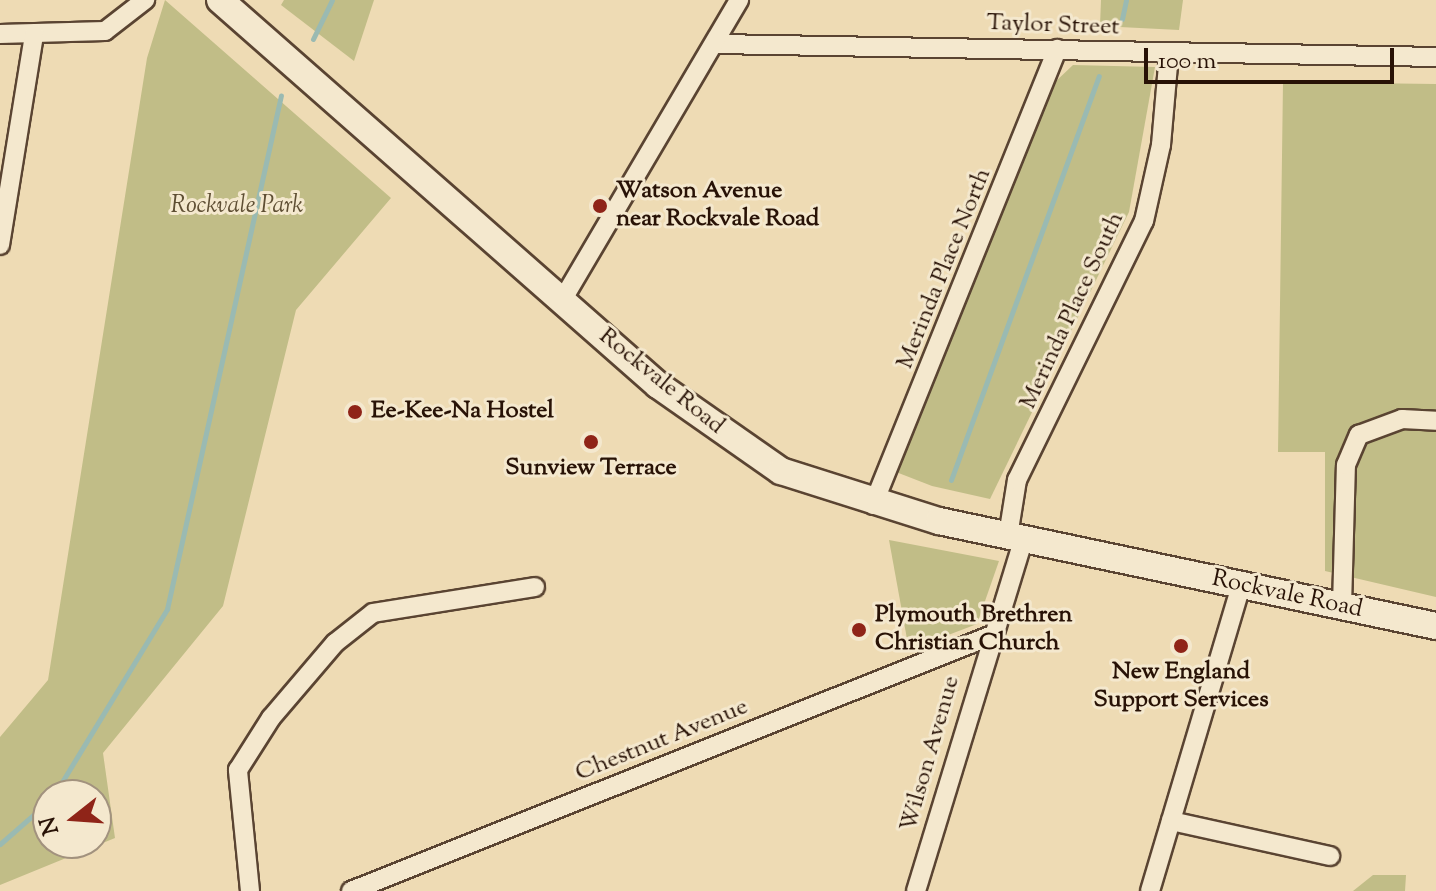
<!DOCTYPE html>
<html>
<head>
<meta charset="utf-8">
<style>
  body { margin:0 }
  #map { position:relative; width:1436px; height:891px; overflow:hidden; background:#eedbb4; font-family:"Sorts Mill Goudy",serif }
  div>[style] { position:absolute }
  .green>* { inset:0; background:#c1bd87 }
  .stream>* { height:5px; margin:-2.5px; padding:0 2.5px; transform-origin:2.5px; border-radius:2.5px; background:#9abab2 }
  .roads { filter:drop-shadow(2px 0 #5a4432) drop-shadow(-2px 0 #5a4432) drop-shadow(0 2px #5a4432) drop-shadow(0 -2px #5a4432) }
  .street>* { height:18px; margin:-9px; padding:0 9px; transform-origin:9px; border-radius:9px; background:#f4e8ce }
  .secondary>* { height:26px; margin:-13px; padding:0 13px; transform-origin:13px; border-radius:13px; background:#f4e8ce }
  .dots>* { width:22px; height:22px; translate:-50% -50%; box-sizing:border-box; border:4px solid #f4e8ce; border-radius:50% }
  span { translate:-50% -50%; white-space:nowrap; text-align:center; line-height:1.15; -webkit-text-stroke:6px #f4e8ce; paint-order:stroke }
  .street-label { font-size:24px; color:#281206 }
  .poi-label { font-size:24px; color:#281206; font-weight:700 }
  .left { translate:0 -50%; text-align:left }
  .park-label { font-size:24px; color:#5e4e33; font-style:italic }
  .north { position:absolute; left:32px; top:779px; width:80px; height:80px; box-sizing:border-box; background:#f4e8ce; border:2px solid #a2927e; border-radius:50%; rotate:253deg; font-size:22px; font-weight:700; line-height:32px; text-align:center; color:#281206 }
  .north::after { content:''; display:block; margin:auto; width:28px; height:36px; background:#8f2418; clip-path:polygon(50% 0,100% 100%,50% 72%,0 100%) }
  .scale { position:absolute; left:1144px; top:48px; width:250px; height:36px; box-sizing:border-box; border:4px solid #281206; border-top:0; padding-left:10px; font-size:24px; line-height:28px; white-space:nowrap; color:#281206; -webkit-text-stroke:6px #f4e8ce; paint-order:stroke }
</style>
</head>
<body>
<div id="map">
  <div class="green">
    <i style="clip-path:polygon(evenodd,165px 0,391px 198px,296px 310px,223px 606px,103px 753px,115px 838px,0 885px,0 737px,48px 680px,147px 58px,165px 0,48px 795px,96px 795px,96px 843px,48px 843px,48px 795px)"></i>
    <i style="clip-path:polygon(284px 0,374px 0,354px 61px,281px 5px)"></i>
    <i style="clip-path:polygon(1101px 0,1183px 0,1179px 30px,1100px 26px)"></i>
    <i style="clip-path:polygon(1073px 65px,1155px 67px,1129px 212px,990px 499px,932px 486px,896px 472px,1054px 83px)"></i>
    <i style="clip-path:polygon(1283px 82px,1436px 84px,1436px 597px,1325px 571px,1325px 452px,1278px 452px)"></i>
    <i style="clip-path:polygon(889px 540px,999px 561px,977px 624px,909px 650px)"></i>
    <i style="clip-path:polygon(1373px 875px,1406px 875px,1405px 891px,1353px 891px)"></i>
  </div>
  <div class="stream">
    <i style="left:1122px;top:19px;width:19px;rotate:-78deg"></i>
    <i style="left:313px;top:39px;width:43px;rotate:-64deg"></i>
    <i style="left:951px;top:480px;width:430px;rotate:-69.9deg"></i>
    <i style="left:54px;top:795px;width:218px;rotate:-58.7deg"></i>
    <i style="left:167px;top:609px;width:526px;rotate:-77.49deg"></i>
    <i style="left:0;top:844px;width:64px;rotate:-41.2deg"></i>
  </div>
  <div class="roads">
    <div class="street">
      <i style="left:0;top:34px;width:105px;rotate:-1.6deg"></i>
      <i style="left:105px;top:31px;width:51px;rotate:-37.8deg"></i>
      <i style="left:716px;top:44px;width:720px;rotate:1.03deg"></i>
      <i style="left:0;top:245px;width:214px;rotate:-80.8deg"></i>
      <i style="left:563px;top:299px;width:347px;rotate:-59.5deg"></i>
      <i style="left:873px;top:505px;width:492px;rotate:-68deg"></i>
      <i style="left:1008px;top:536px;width:57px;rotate:-80.9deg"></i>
      <i style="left:1017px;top:480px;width:288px;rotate:-63.9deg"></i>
      <i style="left:1144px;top:221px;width:78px;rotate:-77.4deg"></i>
      <i style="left:1161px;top:145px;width:91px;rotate:-85deg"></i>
      <i style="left:1342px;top:606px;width:141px;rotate:-88.4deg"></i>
      <i style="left:1346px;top:465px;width:33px;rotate:-67deg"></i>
      <i style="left:1359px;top:435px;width:46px;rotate:-20.4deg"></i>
      <i style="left:1402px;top:419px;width:34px;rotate:3deg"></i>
      <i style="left:1171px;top:821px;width:163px;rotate:12.4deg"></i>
      <i style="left:250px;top:891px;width:122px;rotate:-95.7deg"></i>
      <i style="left:238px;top:770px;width:62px;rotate:-57.6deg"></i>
      <i style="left:271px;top:718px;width:99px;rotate:-49.5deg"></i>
      <i style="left:335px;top:643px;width:48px;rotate:-38.3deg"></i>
      <i style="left:373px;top:613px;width:164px;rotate:-9.1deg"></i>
      <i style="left:351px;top:891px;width:688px;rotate:-21.76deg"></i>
      <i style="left:916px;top:891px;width:367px;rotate:-73deg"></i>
      <i style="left:1150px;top:891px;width:319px;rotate:-73.4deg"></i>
    </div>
    <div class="secondary">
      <i style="left:220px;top:0;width:583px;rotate:41.32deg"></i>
      <i style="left:658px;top:385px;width:150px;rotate:35deg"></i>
      <i style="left:781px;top:471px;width:166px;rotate:17.6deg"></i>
      <i style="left:939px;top:521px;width:508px;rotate:11.93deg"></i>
    </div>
  </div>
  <div class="dots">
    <i style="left:600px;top:206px;background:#8f2418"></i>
    <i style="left:355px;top:412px;background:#8f2418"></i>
    <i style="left:591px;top:442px;background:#8f2418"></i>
    <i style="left:859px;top:630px;background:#8f2418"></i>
    <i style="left:1181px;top:646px;background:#8f2418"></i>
  </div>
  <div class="street-label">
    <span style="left:1053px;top:26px;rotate:2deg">Taylor Street</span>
    <span style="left:945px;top:269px;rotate:-68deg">Merinda Place North</span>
    <span style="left:1073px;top:311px;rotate:-65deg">Merinda Place South</span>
    <span style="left:661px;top:382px;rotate:39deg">Rockvale Road</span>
    <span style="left:1287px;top:595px;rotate:12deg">Rockvale Road</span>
    <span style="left:662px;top:741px;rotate:-22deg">Chestnut Avenue</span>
    <span style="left:931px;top:754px;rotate:-74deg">Wilson Avenue</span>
  </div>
  <div class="poi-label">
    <span class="left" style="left:616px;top:206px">Watson Avenue<br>near Rockvale Road</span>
    <span class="left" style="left:371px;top:412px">Ee-Kee-Na Hostel</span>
    <span style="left:591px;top:469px">Sunview Terrace</span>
    <span class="left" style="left:875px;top:630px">Plymouth Brethren<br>Christian Church</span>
    <span style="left:1181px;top:687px">New England<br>Support Services</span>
  </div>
  <div class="park-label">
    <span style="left:237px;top:207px">Rockvale Park</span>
  </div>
  <div class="north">N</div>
  <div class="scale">100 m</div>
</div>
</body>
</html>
